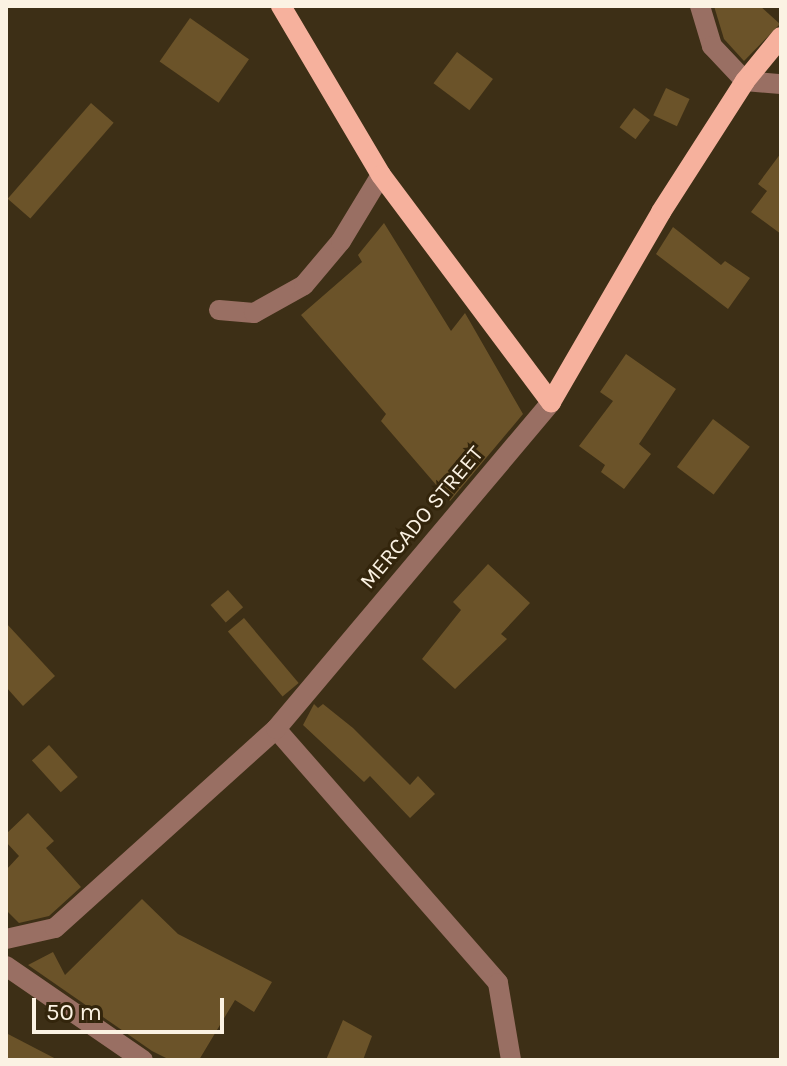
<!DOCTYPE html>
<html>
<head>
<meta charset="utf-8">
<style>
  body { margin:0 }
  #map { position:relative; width:787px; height:1066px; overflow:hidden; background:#3d2f16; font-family:Karla,sans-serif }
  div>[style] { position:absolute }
  .building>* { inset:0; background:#6b5329; transform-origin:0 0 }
  .minor>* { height:20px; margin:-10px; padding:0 10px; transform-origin:10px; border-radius:10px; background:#996f63 }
  .major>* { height:20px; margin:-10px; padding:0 10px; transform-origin:10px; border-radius:10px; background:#f6b19d }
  span { translate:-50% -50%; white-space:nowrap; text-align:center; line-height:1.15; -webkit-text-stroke:6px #33250c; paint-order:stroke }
  .street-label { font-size:22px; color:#fbf2e3 }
  .frame { position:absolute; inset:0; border:8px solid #fbf2e3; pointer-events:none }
  .scale { position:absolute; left:32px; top:998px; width:192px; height:36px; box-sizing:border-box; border:4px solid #fbf2e3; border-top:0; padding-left:10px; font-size:24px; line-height:28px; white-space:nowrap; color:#fbf2e3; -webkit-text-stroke:6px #33250c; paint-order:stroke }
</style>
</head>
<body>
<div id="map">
  <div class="building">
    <i style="clip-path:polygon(714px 6px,760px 6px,780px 24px,744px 61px,724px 39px)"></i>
    <i style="left:190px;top:18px;width:72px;height:53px;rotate:35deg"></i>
    <i style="left:457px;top:52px;width:45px;height:39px;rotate:37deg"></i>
    <i style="left:666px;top:88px;width:26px;height:30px;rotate:25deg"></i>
    <i style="left:91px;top:103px;width:30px;height:127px;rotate:41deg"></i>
    <i style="left:634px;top:108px;width:20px;height:24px;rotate:37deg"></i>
    <i style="clip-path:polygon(781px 153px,781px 234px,751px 212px,767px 191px,758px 184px)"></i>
    <i style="clip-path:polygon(384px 223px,451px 331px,465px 313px,523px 414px,450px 501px,381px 421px,386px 414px,301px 315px,362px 262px,358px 255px)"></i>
    <i style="clip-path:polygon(673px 227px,721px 265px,725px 261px,750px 278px,728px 309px,656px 254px)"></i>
    <i style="clip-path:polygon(626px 354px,676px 389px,639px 444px,651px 454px,624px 489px,601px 472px,605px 465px,579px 446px,613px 401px,600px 392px)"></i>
    <i style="left:713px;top:419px;width:46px;height:60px;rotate:37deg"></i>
    <i style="clip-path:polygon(488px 564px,530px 603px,501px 634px,507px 639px,455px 689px,422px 659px,461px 610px,453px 602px)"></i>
    <i style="left:228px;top:590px;width:23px;height:23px;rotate:49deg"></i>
    <i style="left:244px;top:618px;width:85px;height:21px;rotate:50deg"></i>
    <i style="clip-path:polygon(6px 623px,55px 676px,23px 706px,6px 687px)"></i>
    <i style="clip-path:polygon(314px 704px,318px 708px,323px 704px,353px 728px,410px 785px,418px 776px,435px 794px,410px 818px,370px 776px,364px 782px,303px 725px)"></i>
    <i style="left:49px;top:745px;width:43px;height:23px;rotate:48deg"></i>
    <i style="clip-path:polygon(28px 813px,54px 841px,46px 848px,81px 887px,49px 916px,19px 923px,6px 910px,6px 870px,19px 856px,6px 842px,6px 834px)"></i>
    <i style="clip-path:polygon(142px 899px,178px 934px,272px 982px,254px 1012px,235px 1000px,199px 1060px,170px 1060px,152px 1051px,28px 965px,53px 952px,65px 975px)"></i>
    <i style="clip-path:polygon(343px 1020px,372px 1036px,363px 1060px,326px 1060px)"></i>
    <i style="clip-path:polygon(6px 1033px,58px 1060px,6px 1060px)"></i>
  </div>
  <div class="minor">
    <i style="left:700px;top:6px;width:42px;rotate:73.3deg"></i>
    <i style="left:712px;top:46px;width:48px;rotate:46.7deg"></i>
    <i style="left:745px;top:81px;width:36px;rotate:5deg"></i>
    <i style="left:219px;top:310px;width:35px;rotate:5deg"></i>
    <i style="left:254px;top:313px;width:57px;rotate:-29.2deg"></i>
    <i style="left:304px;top:285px;width:57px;rotate:-49.9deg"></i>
    <i style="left:341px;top:241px;width:77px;rotate:-58.8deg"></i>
    <i style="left:276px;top:729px;width:337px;rotate:48.8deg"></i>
    <i style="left:498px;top:983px;width:78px;rotate:80.4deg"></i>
    <i style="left:6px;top:939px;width:50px;rotate:-12.7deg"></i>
    <i style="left:55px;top:928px;width:297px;rotate:-42deg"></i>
    <i style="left:276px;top:729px;width:427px;rotate:-49.9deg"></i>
    <i style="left:6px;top:966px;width:166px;rotate:34.5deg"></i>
  </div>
  <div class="major">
    <i style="left:281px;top:6px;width:196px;rotate:59.4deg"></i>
    <i style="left:381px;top:175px;width:284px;rotate:53.2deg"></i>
    <i style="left:551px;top:402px;width:220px;rotate:-59.9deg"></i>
    <i style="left:661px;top:212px;width:156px;rotate:-57.3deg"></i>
    <i style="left:745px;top:81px;width:57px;rotate:-50.7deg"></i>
  </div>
  <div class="street-label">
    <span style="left:422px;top:518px;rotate:-50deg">MERCADO STREET</span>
  </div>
  <div class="frame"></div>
  <div class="scale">50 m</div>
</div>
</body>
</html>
